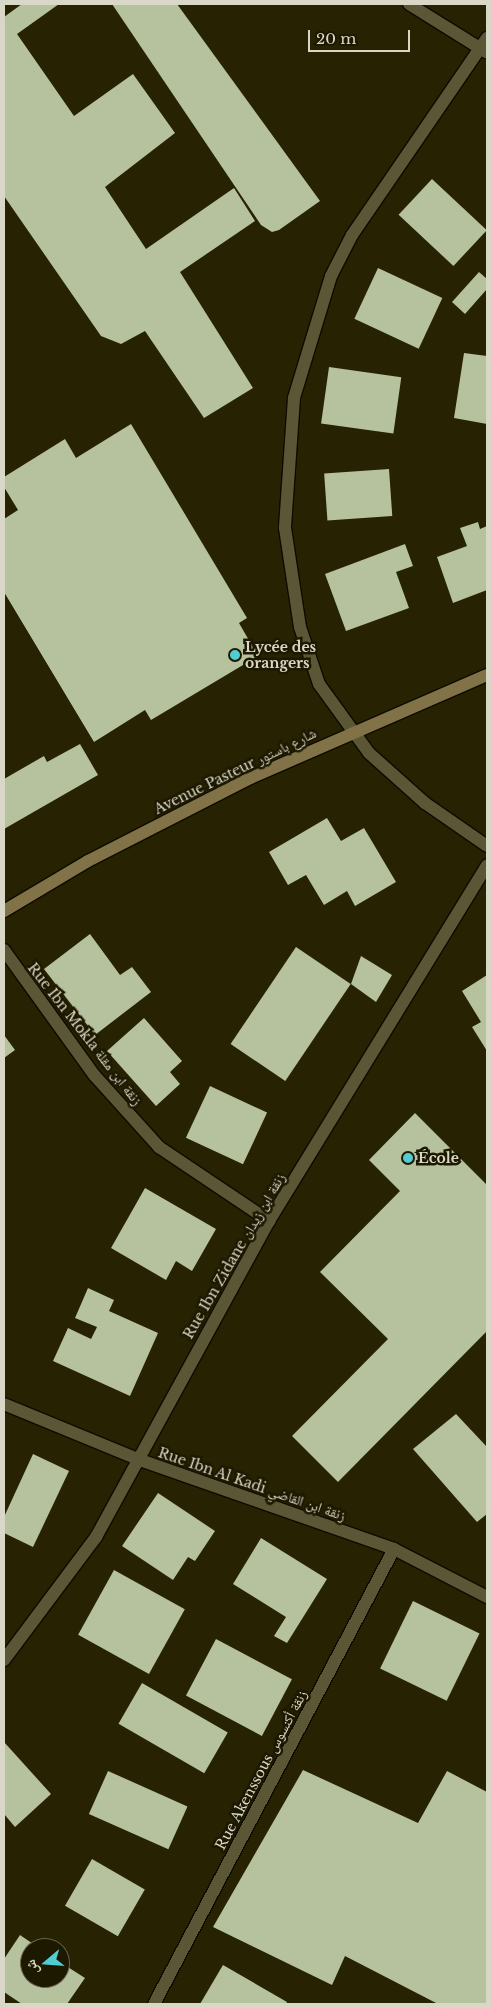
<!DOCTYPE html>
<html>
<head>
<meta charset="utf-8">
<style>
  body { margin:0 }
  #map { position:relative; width:491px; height:2008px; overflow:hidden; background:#262202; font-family:"Libre Baskerville","Noto Naskh Arabic",serif }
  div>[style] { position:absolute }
  .building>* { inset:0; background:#b6c19e; transform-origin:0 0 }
  .roads { filter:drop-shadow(1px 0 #0e0b00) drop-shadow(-1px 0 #0e0b00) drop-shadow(0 1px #0e0b00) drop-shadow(0 -1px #0e0b00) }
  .street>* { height:12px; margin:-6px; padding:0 6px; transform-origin:6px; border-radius:6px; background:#5b5736 }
  .secondary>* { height:12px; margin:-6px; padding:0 6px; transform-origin:6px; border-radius:6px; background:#817347 }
  .dots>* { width:14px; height:14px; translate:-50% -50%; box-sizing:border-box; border:2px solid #1d1800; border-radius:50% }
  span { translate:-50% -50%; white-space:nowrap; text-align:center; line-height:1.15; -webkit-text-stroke:5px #1d1800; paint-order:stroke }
  .poi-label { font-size:14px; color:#d9d7c5; font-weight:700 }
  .left { translate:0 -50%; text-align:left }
  .street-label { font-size:14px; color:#d9d7c5 }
  .frame { position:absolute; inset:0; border:5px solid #d9d7c5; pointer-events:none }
  .north { position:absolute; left:20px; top:1938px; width:50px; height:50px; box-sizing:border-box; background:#1d1800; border:1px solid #68644f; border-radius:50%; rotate:252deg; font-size:14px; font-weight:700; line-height:20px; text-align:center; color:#d9d7c5 }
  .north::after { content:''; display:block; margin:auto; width:18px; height:22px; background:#51ccd3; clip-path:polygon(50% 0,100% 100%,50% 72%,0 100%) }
  .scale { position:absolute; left:308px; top:30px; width:102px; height:22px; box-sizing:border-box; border:2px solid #d9d7c5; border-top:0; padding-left:6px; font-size:15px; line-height:18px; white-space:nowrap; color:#d9d7c5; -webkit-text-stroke:4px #1d1800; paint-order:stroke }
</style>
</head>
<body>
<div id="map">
  <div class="building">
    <i style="clip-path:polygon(22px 4px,59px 4px,17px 34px,74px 116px,133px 74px,175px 133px,105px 187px,146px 249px,234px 188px,255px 221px,180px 272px,253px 388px,204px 418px,145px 331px,121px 344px,101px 336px,4px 196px,4px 17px)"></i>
    <i style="clip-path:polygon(112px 4px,177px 4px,320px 201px,279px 230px,272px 232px,261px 225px)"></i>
    <i style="left:432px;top:179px;width:75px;height:49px;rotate:43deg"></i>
    <i style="left:378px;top:268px;width:71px;height:56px;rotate:25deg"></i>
    <i style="clip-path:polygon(479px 272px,487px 279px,487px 289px,465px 314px,452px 302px)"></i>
    <i style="clip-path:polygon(464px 353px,487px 356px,487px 424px,454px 418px)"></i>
    <i style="left:329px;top:367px;width:73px;height:57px;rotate:8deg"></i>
    <i style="clip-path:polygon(131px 424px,247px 618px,239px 623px,258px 656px,151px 720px,145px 710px,94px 742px,4px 592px,4px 519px,18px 510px,4px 487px,4px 477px,65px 439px,76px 458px)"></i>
    <i style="left:389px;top:469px;width:47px;height:65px;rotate:86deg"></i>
    <i style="clip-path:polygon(478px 522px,480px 529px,487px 526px,487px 590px,453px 603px,437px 557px,467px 546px,460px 528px)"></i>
    <i style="clip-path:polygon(405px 544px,413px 566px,396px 572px,409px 608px,346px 631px,325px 574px)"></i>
    <i style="clip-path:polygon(80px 744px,98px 775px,4px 829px,4px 779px,44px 756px,47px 762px)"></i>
    <i style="clip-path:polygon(327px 818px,341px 841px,364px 828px,396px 882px,355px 906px,347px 891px,324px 905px,306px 875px,288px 885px,269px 852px)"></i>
    <i style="clip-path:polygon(90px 934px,120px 975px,132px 967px,151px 992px,95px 1035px,44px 969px)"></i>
    <i style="left:296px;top:947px;width:66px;height:117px;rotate:34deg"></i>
    <i style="clip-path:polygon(361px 956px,392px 975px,376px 1002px,351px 984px)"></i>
    <i style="clip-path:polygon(487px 975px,487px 1051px,472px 1027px,481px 1022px,462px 991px)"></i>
    <i style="clip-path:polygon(144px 1018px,182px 1061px,170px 1072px,180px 1084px,156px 1106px,107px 1051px)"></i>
    <i style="clip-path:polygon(4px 1035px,15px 1050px,4px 1058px)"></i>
    <i style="left:210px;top:1086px;width:63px;height:57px;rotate:25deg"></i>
    <i style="clip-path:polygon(415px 1113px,487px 1185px,487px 1331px,338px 1482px,292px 1436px,388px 1339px,320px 1272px,400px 1191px,369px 1160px)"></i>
    <i style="clip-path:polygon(145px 1188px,216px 1229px,192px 1271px,176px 1261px,166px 1280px,111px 1248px)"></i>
    <i style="clip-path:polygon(88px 1288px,114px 1300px,109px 1311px,158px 1333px,130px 1396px,53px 1361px,68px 1328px,91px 1339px,97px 1327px,75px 1318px)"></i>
    <i style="clip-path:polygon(456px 1414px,487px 1447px,487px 1514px,477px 1522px,413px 1449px)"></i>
    <i style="clip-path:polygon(33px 1454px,69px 1471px,33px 1547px,4px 1533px,4px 1517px)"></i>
    <i style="clip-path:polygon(158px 1493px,215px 1531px,195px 1561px,188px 1557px,173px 1580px,122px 1546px)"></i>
    <i style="clip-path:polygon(261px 1538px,327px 1579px,287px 1643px,274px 1636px,286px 1617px,233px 1584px)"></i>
    <i style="left:114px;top:1570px;width:81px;height:74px;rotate:29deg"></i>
    <i style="left:413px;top:1601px;width:74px;height:75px;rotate:26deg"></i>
    <i style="left:216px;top:1639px;width:86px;height:64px;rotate:28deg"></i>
    <i style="left:142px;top:1683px;width:99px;height:47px;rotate:30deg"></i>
    <i style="clip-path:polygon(4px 1742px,51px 1794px,15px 1827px,4px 1814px)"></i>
    <i style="clip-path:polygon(303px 1770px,418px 1823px,447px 1771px,487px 1792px,487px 2004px,438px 2004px,345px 1956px,332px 1985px,213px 1927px)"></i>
    <i style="left:108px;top:1771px;width:87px;height:47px;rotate:24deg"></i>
    <i style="left:92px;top:1859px;width:61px;height:54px;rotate:30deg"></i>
    <i style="clip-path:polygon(20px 1935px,39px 1948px,30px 1948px,30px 1978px,60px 1978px,60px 1962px,85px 1978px,67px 2004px,22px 2004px,4px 1992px,4px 1959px)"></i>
    <i style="clip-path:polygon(223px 1965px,287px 2002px,286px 2004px,200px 2004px)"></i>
  </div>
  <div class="roads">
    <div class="street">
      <i style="left:409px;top:4px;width:91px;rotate:31.9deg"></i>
      <i style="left:487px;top:38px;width:239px;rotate:124.4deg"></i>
      <i style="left:352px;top:235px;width:46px;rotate:117.1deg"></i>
      <i style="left:331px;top:276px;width:127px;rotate:106.9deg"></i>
      <i style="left:294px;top:398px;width:130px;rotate:94deg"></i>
      <i style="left:285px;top:528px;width:100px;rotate:81.4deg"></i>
      <i style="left:300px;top:627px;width:60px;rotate:71.6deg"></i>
      <i style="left:319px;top:684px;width:85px;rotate:54.1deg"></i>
      <i style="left:369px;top:753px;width:75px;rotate:41.8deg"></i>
      <i style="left:425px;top:803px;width:75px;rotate:34.7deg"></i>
      <i style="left:4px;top:950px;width:155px;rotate:54.2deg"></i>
      <i style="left:95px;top:1076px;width:96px;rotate:48deg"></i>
      <i style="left:159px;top:1147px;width:133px;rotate:33.9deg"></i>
      <i style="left:4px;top:1404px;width:147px;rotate:22.4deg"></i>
      <i style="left:140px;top:1460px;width:269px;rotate:19.3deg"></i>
      <i style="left:394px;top:1549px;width:105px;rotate:27.3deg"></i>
      <i style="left:4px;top:1660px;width:154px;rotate:-53.2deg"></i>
      <i style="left:96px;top:1537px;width:360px;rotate:-61.3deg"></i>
      <i style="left:269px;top:1221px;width:417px;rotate:-58.5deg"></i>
      <i style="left:154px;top:2004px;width:514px;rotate:-62.19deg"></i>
    </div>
    <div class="secondary">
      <i style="left:4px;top:911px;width:98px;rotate:-30.8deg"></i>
      <i style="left:88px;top:861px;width:182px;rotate:-27.1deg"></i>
      <i style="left:250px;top:778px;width:258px;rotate:-23.5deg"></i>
    </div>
  </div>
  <div class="dots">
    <i style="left:235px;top:655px;background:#51ccd3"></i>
    <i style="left:408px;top:1158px;background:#51ccd3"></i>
  </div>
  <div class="poi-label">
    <span class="left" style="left:245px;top:655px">Lycée des<br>orangers</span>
    <span class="left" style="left:418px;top:1158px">École</span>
  </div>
  <div class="street-label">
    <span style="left:235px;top:771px;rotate:-26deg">Avenue Pasteur شارع باستور</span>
    <span style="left:85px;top:1034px;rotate:52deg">Rue Ibn Mokla زنقة ابن مقلة</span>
    <span style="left:234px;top:1256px;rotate:-60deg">Rue Ibn Zidane زنقة ابن زيدان</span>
    <span style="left:252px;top:1484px;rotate:19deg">Rue Ibn Al Kadi زنقة ابن القاضي</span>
    <span style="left:261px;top:1770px;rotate:-62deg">Rue Akenssous زنقة أكنسوس</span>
  </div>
  <div class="frame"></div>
  <div class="north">ش</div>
  <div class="scale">20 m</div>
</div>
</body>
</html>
